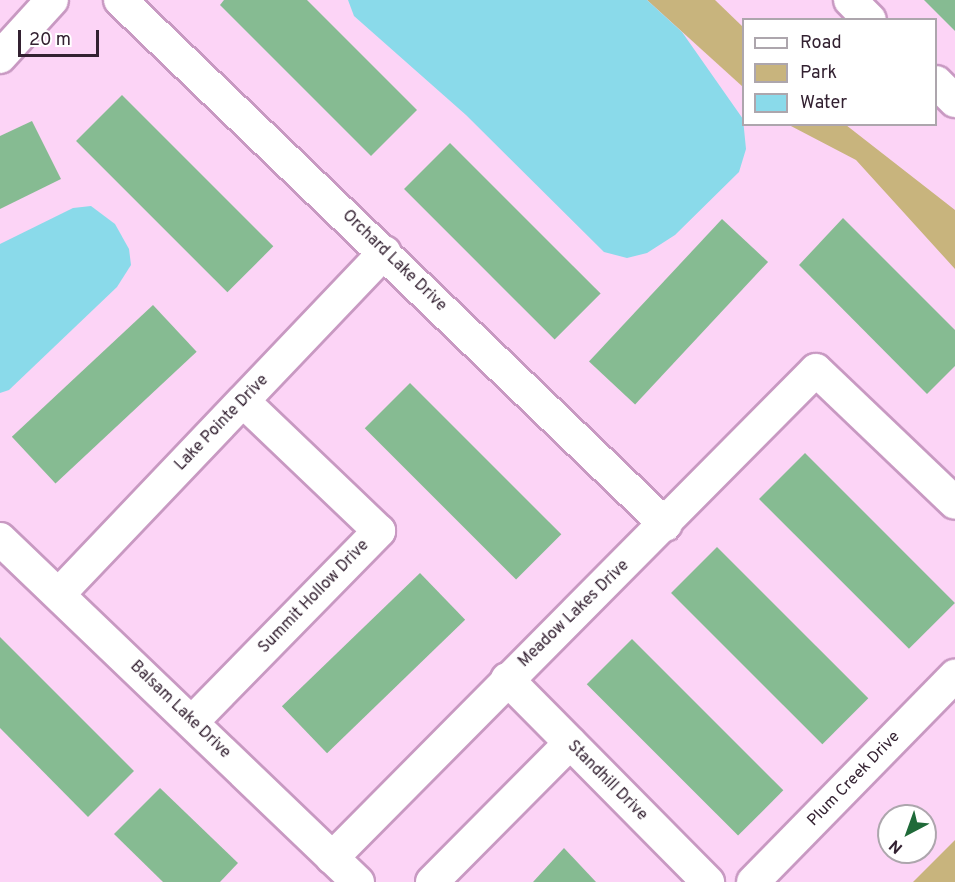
<!DOCTYPE html>
<html>
<head>
<meta charset="utf-8">
<style>
  body { margin:0 }
  #map { position:relative; width:955px; height:882px; overflow:hidden; background:#fcd4f6; font-family:Overpass,sans-serif }
  div>[style] { position:absolute }
  .green>* { inset:0; background:#c8b47d }
  .water>* { inset:0; background:#8adaea }
  .building>* { inset:0; background:#86bb92; transform-origin:0 0 }
  .roads { filter:drop-shadow(2px 0 #c899c2) drop-shadow(-2px 0 #c899c2) drop-shadow(0 2px #c899c2) drop-shadow(0 -2px #c899c2) }
  .street>* { height:32px; margin:-16px; padding:0 16px; transform-origin:16px; border-radius:16px; background:#fff }
  span { translate:-50% -50%; white-space:nowrap; text-align:center; line-height:1.15; -webkit-text-stroke:6px #fff; paint-order:stroke }
  .street-label { font-size:16px; color:#332131 }
  .legend { position:absolute; left:742px; top:18px; width:195px; height:108px; box-sizing:border-box; background:#fff; border:2px solid #ada6ad; margin:0; padding:8px 10px; list-style:none; font-size:18px; color:#332131 }
  .legend li { display:flex; align-items:center; gap:12px; height:30px }
  .legend b { width:30px; border:2px solid #ada6ad }
  .north { position:absolute; left:877px; top:804px; width:60px; height:60px; box-sizing:border-box; background:#fff; border:2px solid #ada6ad; border-radius:50%; rotate:221deg; font-size:16px; font-weight:700; line-height:24px; text-align:center; color:#332131 }
  .north::after { content:''; display:block; margin:auto; width:21px; height:27px; background:#1f6a39; clip-path:polygon(50% 0,100% 100%,50% 72%,0 100%) }
  .scale { position:absolute; left:18px; top:30px; width:81px; height:27px; box-sizing:border-box; border:3px solid #332131; border-top:0; padding-left:8px; font-size:18px; line-height:21px; white-space:nowrap; color:#332131; -webkit-text-stroke:4px #fff; paint-order:stroke }
</style>
</head>
<body>
<div id="map">
  <div class="green">
    <i style="clip-path:polygon(647px 0,715px 0,743px 27px,743px 87px)"></i>
    <i style="clip-path:polygon(789px 125px,846px 125px,955px 210px,955px 269px,856px 160px)"></i>
    <i style="clip-path:polygon(955px 840px,955px 882px,913px 882px)"></i>
  </div>
  <div class="water">
    <i style="clip-path:polygon(348px 0,647px 0,682px 32px,743px 119px,746px 149px,739px 172px,675px 235px,647px 253px,627px 258px,604px 252px,466px 115px,354px 16px)"></i>
    <i style="clip-path:polygon(91px 206px,115px 224px,129px 249px,131px 265px,117px 287px,9px 390px,0 393px,0 244px,73px 208px)"></i>
  </div>
  <div class="building">
    <i style="clip-path:polygon(224px 0,307px 0,417px 110px,371px 156px,220px 5px)"></i>
    <i style="clip-path:polygon(924px 0,955px 0,955px 31px)"></i>
    <i style="left:122px;top:95px;width:214px;height:65px;rotate:45deg"></i>
    <i style="clip-path:polygon(32px 121px,61px 179px,0 209px,0 136px)"></i>
    <i style="left:450px;top:143px;width:213px;height:65px;rotate:45deg"></i>
    <i style="clip-path:polygon(843px 218px,955px 330px,955px 366px,927px 394px,799px 265px)"></i>
    <i style="left:722px;top:219px;width:63px;height:195px;rotate:43deg"></i>
    <i style="left:153px;top:305px;width:64px;height:193px;rotate:47deg"></i>
    <i style="left:410px;top:383px;width:214px;height:64px;rotate:45deg"></i>
    <i style="left:805px;top:453px;width:212px;height:65px;rotate:45deg"></i>
    <i style="left:717px;top:547px;width:214px;height:65px;rotate:45deg"></i>
    <i style="left:420px;top:573px;width:65px;height:192px;rotate:46deg"></i>
    <i style="clip-path:polygon(0 637px,134px 771px,88px 817px,0 728px)"></i>
    <i style="left:632px;top:639px;width:214px;height:64px;rotate:45deg"></i>
    <i style="clip-path:polygon(160px 788px,238px 863px,220px 882px,163px 882px,114px 834px)"></i>
    <i style="clip-path:polygon(564px 848px,596px 882px,533px 882px)"></i>
  </div>
  <div class="roads">
    <div class="street">
      <i style="left:120px;top:0;width:757px;rotate:43.88deg"></i>
      <i style="left:850px;top:0;width:28px;rotate:45deg"></i>
      <i style="left:0;top:57px;width:77px;rotate:-47.6deg"></i>
      <i style="left:936px;top:82px;width:27px;rotate:45deg"></i>
      <i style="left:0;top:539px;width:496px;rotate:43.8deg"></i>
      <i style="left:59px;top:594px;width:472px;rotate:-46.4deg"></i>
      <i style="left:507px;top:679px;width:286px;rotate:45.3deg"></i>
      <i style="left:193px;top:721px;width:266px;rotate:-45.6deg"></i>
      <i style="left:379px;top:531px;width:188px;rotate:-136.3deg"></i>
      <i style="left:332px;top:858px;width:687px;rotate:-45.24deg"></i>
      <i style="left:816px;top:370px;width:192px;rotate:43.7deg"></i>
      <i style="left:432px;top:882px;width:196px;rotate:-45.2deg"></i>
      <i style="left:753px;top:882px;width:289px;rotate:-45.6deg"></i>
    </div>
  </div>
  <div class="street-label">
    <span style="left:394px;top:261px;rotate:44deg">Orchard Lake Drive</span>
    <span style="left:222px;top:423px;rotate:-46deg">Lake Pointe Drive</span>
    <span style="left:314px;top:597px;rotate:-46deg">Summit Hollow Drive</span>
    <span style="left:574px;top:614px;rotate:-44deg">Meadow Lakes Drive</span>
    <span style="left:180px;top:710px;rotate:44deg">Balsam Lake Drive</span>
    <span style="left:854px;top:779px;rotate:-46deg">Plum Creek Drive</span>
    <span style="left:607px;top:781px;rotate:45deg">Standhill Drive</span>
  </div>
  <ul class="legend">
  <li><b style="height:8px;background:#fff"></b>Road</li>
  <li><b style="height:16px;background:#c8b47d"></b>Park</li>
  <li><b style="height:16px;background:#8adaea"></b>Water</li>
  </ul>
  <div class="north">N</div>
  <div class="scale">20 m</div>
</div>
</body>
</html>
